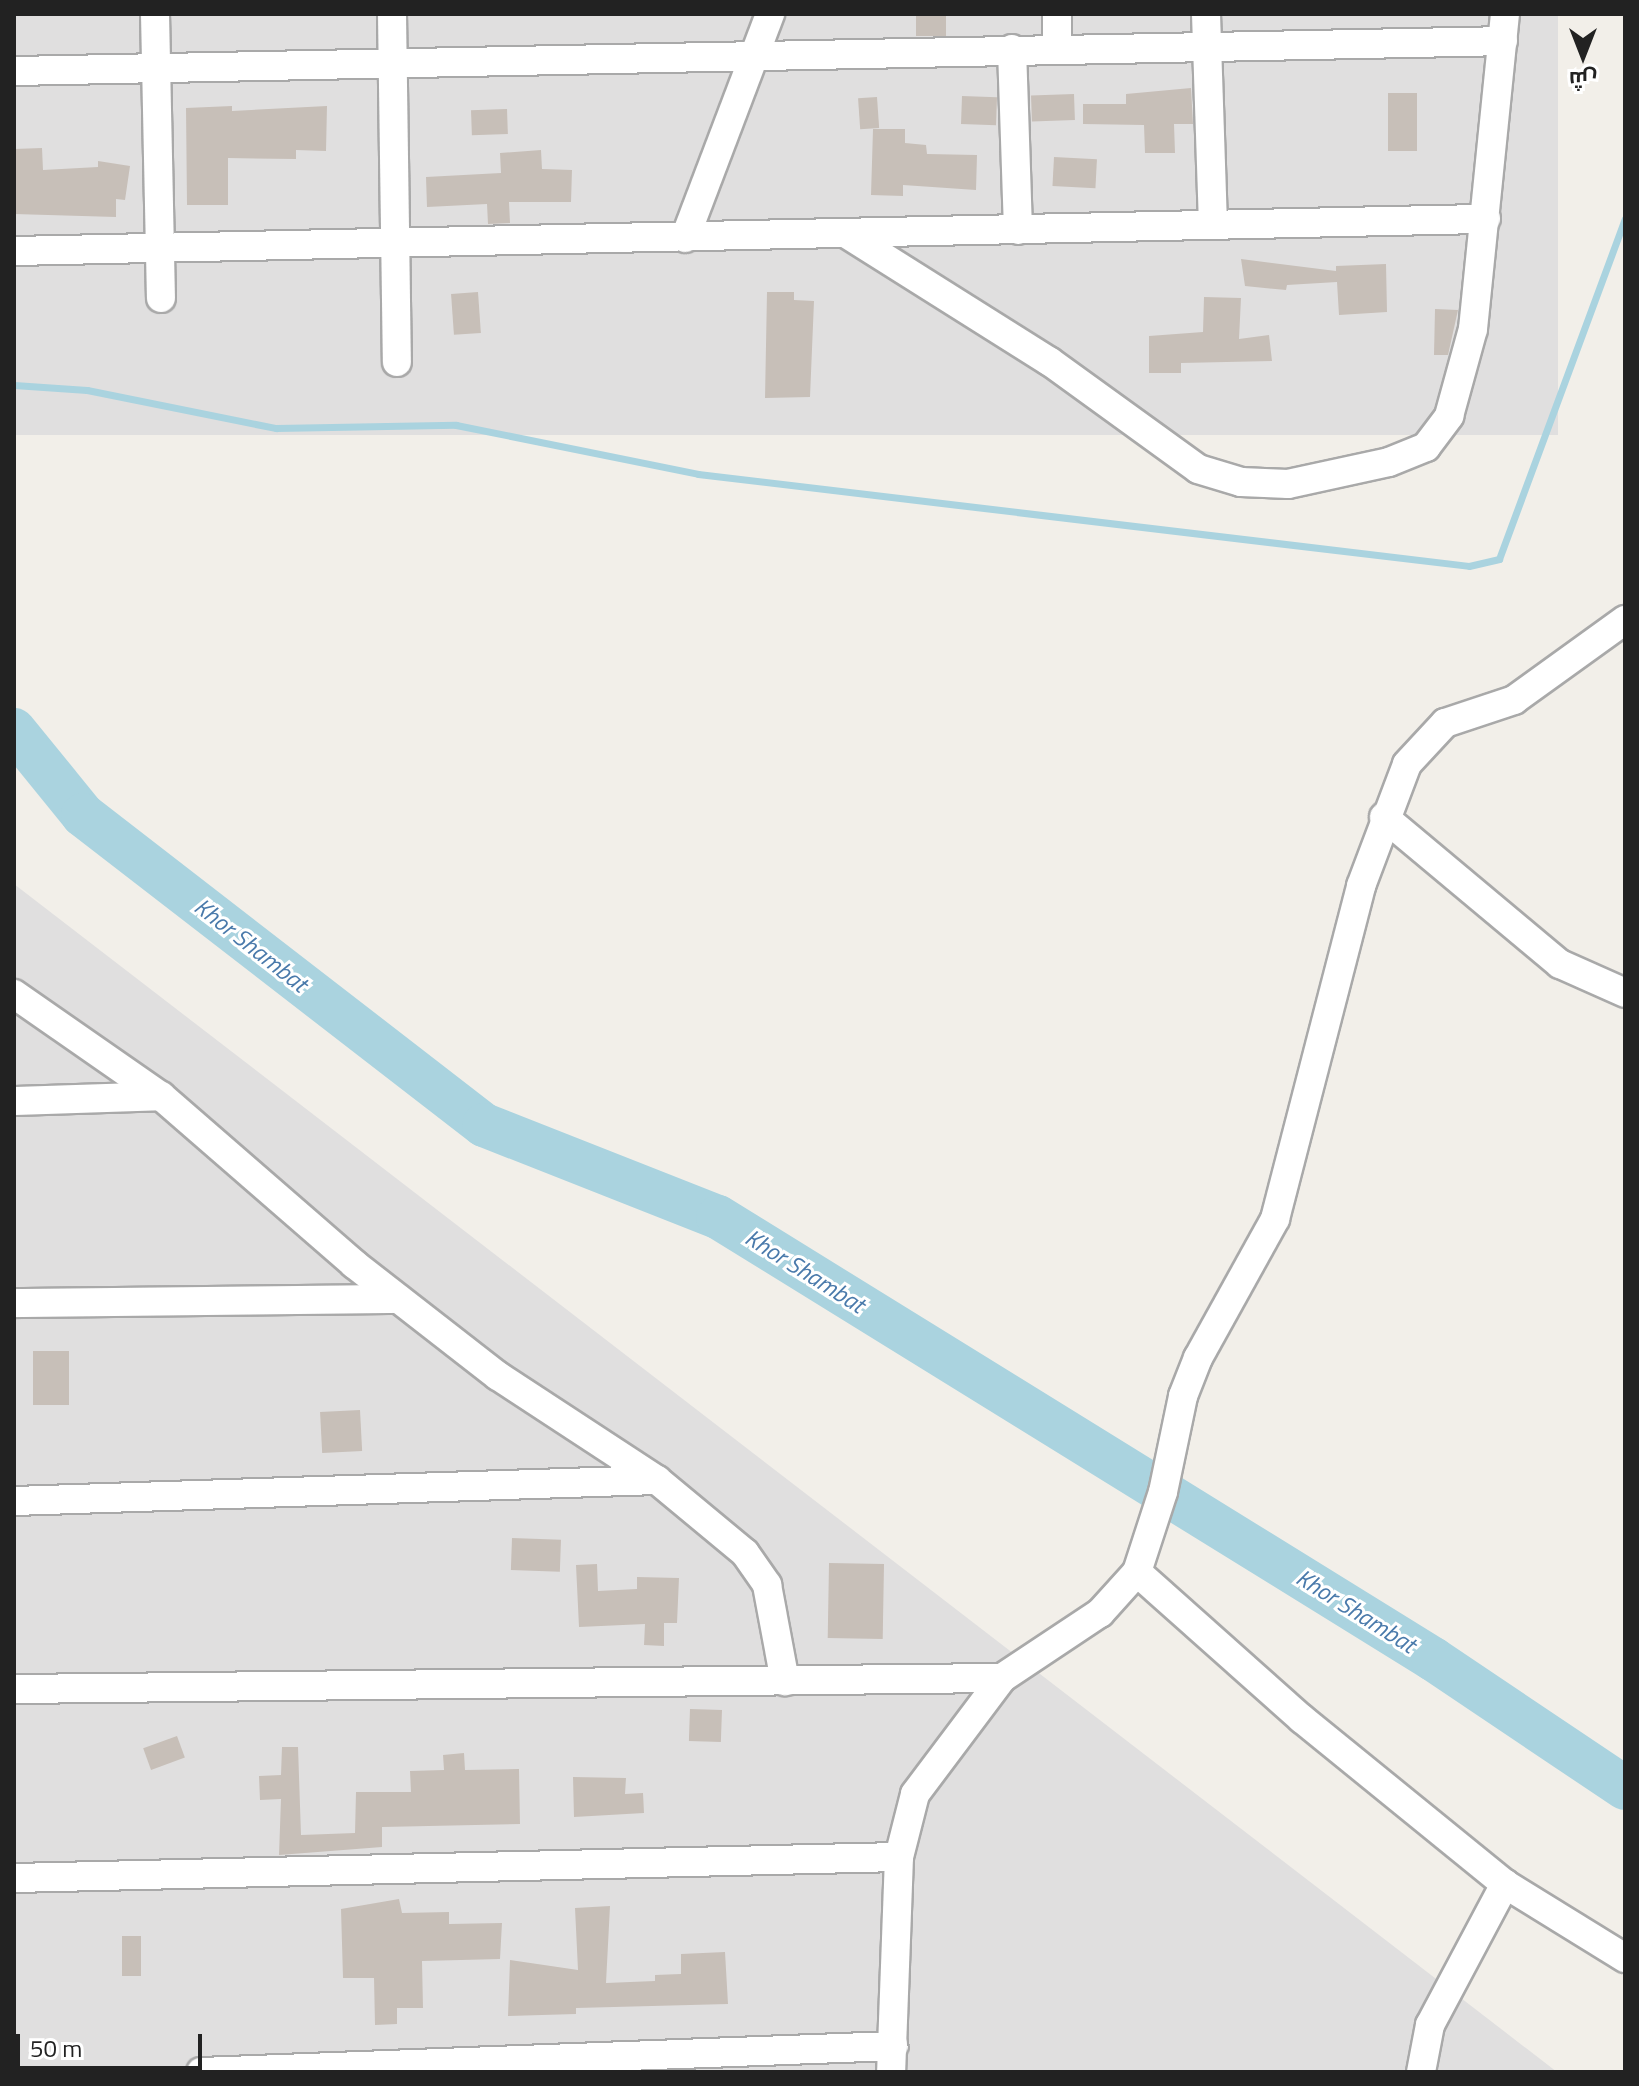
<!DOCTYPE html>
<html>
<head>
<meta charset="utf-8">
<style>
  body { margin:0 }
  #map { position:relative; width:1639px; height:2086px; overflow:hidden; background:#f2efe9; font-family:"Titillium Web",Cairo,sans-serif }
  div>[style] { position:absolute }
  .residential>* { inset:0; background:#e0dfdf; transform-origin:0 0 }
  .stream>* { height:7px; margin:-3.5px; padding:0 3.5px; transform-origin:3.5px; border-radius:3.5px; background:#aad3df }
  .river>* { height:44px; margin:-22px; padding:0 22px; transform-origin:22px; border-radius:22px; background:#aad3df }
  .building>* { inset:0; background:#c7bfb8; transform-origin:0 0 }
  .roads { filter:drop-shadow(2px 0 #a9a9a9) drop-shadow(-2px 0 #a9a9a9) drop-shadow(0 2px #a9a9a9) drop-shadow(0 -2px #a9a9a9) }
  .street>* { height:28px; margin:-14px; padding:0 14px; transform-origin:14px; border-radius:14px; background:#fff }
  span { translate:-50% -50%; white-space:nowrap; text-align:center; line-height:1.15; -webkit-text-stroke:6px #fff; paint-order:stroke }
  .water-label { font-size:24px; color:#4a7aab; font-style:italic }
  .frame { position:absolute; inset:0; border:16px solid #222; pointer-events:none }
  .north { position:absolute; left:1543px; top:16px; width:80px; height:80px; -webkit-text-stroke:6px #fff; paint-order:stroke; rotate:180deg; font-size:22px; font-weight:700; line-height:32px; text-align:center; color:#222 }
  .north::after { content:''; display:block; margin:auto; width:28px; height:36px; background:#222; clip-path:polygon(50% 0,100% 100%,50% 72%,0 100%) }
  .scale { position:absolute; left:16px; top:2034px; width:186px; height:36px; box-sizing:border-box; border:4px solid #222; border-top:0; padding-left:10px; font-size:24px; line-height:28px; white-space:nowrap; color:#222; -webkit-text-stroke:6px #fff; paint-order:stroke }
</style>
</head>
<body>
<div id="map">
  <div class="residential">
    <i style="left:14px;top:14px;width:1544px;height:421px"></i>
    <i style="clip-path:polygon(14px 884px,1557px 2072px,14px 2072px)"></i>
  </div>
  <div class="stream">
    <i style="left:14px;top:385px;width:73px;rotate:3.9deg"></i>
    <i style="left:87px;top:390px;width:193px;rotate:11.4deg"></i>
    <i style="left:276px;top:428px;width:180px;rotate:-1deg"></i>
    <i style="left:456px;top:425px;width:247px;rotate:11.4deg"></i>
    <i style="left:698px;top:474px;width:776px;rotate:6.8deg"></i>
    <i style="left:1469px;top:566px;width:31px;rotate:-13deg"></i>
    <i style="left:1499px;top:559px;width:363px;rotate:-69.7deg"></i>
  </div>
  <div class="river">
    <i style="left:14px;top:730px;width:109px;rotate:50.9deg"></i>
    <i style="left:83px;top:815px;width:507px;rotate:37.71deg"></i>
    <i style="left:484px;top:1125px;width:251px;rotate:21.5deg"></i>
    <i style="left:718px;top:1217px;width:841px;rotate:31.72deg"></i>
    <i style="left:1433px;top:1659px;width:231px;rotate:33.9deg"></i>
  </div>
  <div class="building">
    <i style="left:916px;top:14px;width:30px;height:22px"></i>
    <i style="clip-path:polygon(1191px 88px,1193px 124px,1174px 124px,1175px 153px,1145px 153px,1144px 125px,1083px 124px,1083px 104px,1126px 104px,1126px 94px)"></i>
    <i style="left:1388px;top:93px;width:29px;height:58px"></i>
    <i style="left:1074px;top:94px;width:26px;height:43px;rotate:88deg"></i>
    <i style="left:962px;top:96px;width:35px;height:28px;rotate:2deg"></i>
    <i style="left:877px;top:97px;width:31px;height:19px;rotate:86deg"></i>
    <i style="clip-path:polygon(232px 106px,232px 111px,327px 106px,326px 151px,296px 150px,296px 159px,228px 158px,228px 205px,187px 205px,186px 108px)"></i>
    <i style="left:507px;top:109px;width:25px;height:36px;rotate:88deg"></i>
    <i style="clip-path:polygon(873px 129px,905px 129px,905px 143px,926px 145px,927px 154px,977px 155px,976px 190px,903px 185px,903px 196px,871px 195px)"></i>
    <i style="clip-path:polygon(42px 148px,43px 170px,98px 167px,98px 161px,130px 166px,125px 200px,116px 199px,116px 217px,14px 214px,14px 149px)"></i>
    <i style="clip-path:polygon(541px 150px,542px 169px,572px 170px,571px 202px,509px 202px,510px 223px,488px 224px,487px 204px,427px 207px,426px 177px,501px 173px,500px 153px)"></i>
    <i style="left:1054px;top:157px;width:43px;height:29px;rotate:3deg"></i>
    <i style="clip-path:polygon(1241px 259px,1336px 271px,1336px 266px,1386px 264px,1387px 312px,1339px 315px,1337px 282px,1287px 285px,1286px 290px,1245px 286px)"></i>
    <i style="left:478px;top:292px;width:41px;height:27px;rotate:86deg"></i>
    <i style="clip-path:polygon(767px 292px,794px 292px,794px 300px,814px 301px,810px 397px,765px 398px)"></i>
    <i style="clip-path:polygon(1204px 297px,1241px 298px,1239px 339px,1269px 335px,1272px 361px,1181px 363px,1181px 373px,1149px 373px,1149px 336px,1203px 332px)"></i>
    <i style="clip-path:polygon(1435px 309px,1458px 310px,1448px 355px,1434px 355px)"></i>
    <i style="left:33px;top:1351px;width:36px;height:54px"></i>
    <i style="left:360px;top:1410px;width:41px;height:40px;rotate:87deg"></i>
    <i style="left:512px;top:1538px;width:49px;height:32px;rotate:2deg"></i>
    <i style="clip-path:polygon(597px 1564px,598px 1591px,637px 1589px,637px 1577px,679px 1578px,677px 1623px,664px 1623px,664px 1646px,644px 1645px,645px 1624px,579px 1627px,576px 1565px)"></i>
    <i style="left:884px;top:1564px;width:75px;height:55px;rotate:91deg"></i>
    <i style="left:690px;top:1709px;width:32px;height:32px;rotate:2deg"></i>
    <i style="left:177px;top:1736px;width:23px;height:36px;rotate:70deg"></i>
    <i style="clip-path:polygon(282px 1747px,298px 1747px,301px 1835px,355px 1833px,356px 1792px,411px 1792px,410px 1771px,444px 1770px,443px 1755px,464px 1753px,465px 1770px,519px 1769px,520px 1824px,382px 1827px,382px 1847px,279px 1855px,281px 1799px,260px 1800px,259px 1776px,281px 1775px)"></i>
    <i style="clip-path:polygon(573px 1777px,626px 1778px,625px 1794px,643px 1793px,644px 1813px,574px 1817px)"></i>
    <i style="clip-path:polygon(399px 1899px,402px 1913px,449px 1912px,449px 1924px,502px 1923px,500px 1959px,422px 1961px,423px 2008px,397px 2008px,397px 2024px,375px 2025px,374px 1978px,343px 1978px,341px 1909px)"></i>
    <i style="clip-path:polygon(610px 1906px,606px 1983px,655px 1981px,655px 1975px,681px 1974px,681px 1954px,725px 1952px,728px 2004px,576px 2008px,576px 2014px,508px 2016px,510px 1960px,578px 1970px,575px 1908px)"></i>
    <i style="left:122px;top:1936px;width:19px;height:40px"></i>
  </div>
  <div class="roads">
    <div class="street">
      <i style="left:155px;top:14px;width:284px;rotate:88.8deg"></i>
      <i style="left:392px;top:14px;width:348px;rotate:89.2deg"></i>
      <i style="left:1057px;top:14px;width:34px;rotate:90deg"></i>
      <i style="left:1206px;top:14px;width:211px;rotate:88.1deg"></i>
      <i style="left:1012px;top:49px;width:181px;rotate:88.1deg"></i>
      <i style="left:14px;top:71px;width:1489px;rotate:-1.15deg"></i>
      <i style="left:847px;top:234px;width:239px;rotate:32.2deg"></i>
      <i style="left:1049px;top:361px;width:184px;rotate:35.9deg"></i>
      <i style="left:1198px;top:469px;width:45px;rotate:16.8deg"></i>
      <i style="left:1241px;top:482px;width:47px;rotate:2.4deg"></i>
      <i style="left:1288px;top:484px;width:103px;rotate:-12.3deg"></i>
      <i style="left:1389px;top:462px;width:40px;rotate:-22deg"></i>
      <i style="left:1426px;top:447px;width:39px;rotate:-53deg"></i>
      <i style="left:1449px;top:416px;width:90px;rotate:-74.6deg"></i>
      <i style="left:1473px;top:329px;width:317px;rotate:-84.2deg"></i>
      <i style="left:685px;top:238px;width:240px;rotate:-69.2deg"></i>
      <i style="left:14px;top:251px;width:1472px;rotate:-1.25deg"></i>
      <i style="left:1384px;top:817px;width:229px;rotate:39.9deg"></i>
      <i style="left:1560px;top:964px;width:71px;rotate:24deg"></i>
      <i style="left:14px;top:994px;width:179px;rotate:34.8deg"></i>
      <i style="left:161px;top:1096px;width:256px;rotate:41deg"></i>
      <i style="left:354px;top:1264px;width:182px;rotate:37.9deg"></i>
      <i style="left:498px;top:1376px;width:190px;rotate:33.2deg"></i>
      <i style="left:657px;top:1480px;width:114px;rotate:39.7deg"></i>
      <i style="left:745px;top:1553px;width:39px;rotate:55deg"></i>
      <i style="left:767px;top:1585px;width:98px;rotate:79.4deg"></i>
      <i style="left:14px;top:1101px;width:147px;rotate:-1.9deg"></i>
      <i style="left:14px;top:1303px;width:384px;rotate:-0.6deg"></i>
      <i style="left:14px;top:1501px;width:643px;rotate:-1.87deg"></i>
      <i style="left:1137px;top:1572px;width:221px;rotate:41.7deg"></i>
      <i style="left:1302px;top:1719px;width:262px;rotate:39.1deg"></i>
      <i style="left:1505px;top:1884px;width:141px;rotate:31.7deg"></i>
      <i style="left:14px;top:1689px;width:988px;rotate:-0.64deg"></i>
      <i style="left:899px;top:1857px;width:65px;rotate:-75.7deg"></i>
      <i style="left:915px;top:1794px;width:145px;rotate:-53.1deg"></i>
      <i style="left:1002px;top:1678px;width:118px;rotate:-33.6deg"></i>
      <i style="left:1100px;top:1613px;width:55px;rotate:-47.9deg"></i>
      <i style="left:1137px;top:1572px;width:84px;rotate:-72deg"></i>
      <i style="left:1163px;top:1492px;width:98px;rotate:-78.2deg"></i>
      <i style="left:1183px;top:1396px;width:41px;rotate:-68.5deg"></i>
      <i style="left:1198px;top:1358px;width:159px;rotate:-61deg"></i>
      <i style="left:1275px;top:1219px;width:344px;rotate:-75.5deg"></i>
      <i style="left:1361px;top:886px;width:130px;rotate:-69.3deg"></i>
      <i style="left:1407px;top:764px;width:56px;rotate:-47.2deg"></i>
      <i style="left:1445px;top:723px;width:73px;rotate:-18.4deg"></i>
      <i style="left:1514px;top:700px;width:137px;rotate:-35.8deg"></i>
      <i style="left:14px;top:1878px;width:885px;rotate:-1.36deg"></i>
      <i style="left:899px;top:1857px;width:215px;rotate:92.1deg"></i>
      <i style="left:201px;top:2072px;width:693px;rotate:-2.15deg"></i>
      <i style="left:1421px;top:2072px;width:48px;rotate:-79.2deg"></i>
      <i style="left:1430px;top:2025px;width:160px;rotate:-62deg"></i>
    </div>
  </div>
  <div class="water-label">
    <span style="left:251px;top:945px;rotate:38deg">Khor Shambat</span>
    <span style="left:805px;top:1271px;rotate:32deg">Khor Shambat</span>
    <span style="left:1356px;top:1611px;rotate:32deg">Khor Shambat</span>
  </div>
  <div class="frame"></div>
  <div class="north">ش</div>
  <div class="scale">50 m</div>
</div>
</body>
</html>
